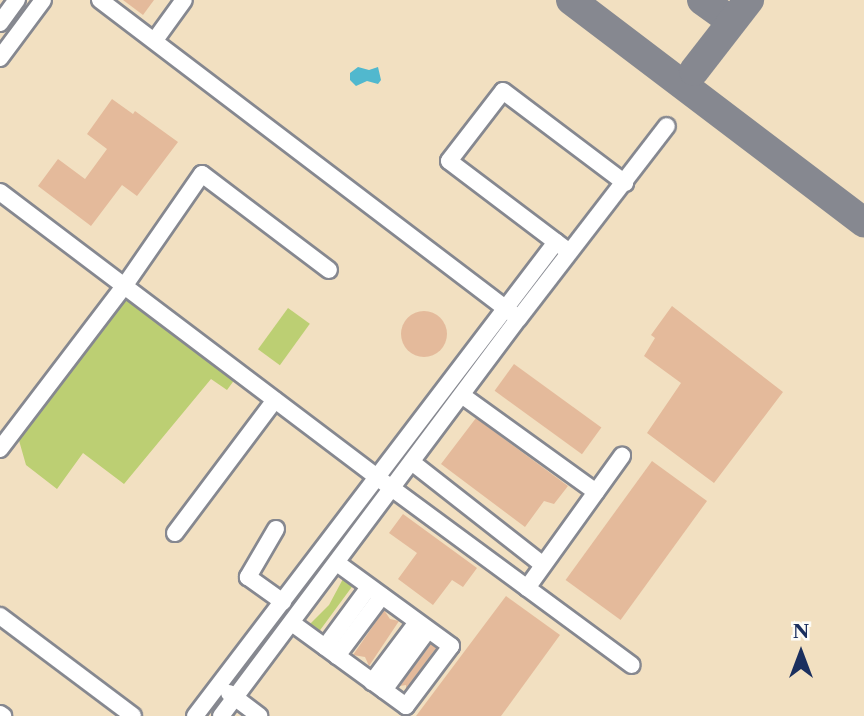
<!DOCTYPE html>
<html>
<head>
<meta charset="utf-8">
<style>
  body { margin:0 }
  #map { position:relative; width:864px; height:716px; overflow:hidden; background:#f2e0c1; font-family:"Libre Caslon Text",serif }
  div>[style] { position:absolute }
  .green>* { inset:0; background:#bccf73; transform-origin:0 0 }
  .water>* { inset:0; background:#51b8ce }
  .taxiway>* { height:30px; margin:-15px; padding:0 15px; transform-origin:15px; border-radius:15px; background:#868890 }
  .building>* { inset:0; background:#e4ba9b; transform-origin:0 0 }
  .round { border-radius:50% }
  .roads { filter:drop-shadow(2px 0 #868890) drop-shadow(-2px 0 #868890) drop-shadow(0 2px #868890) drop-shadow(0 -2px #868890) }
  .minor>* { height:16px; margin:-8px; padding:0 8px; transform-origin:8px; border-radius:8px; background:#fff }
  span { translate:-50% -50%; white-space:nowrap; text-align:center; line-height:1.15; -webkit-text-stroke:7px #fdfcf7; paint-order:stroke }
  .north { position:absolute; left:766px; top:618px; width:70px; height:70px; -webkit-text-stroke:5px #fdfcf7; paint-order:stroke; rotate:0deg; font-size:19px; font-weight:700; line-height:28px; text-align:center; color:#1b2f5e }
  .north::after { content:''; display:block; margin:auto; width:24px; height:32px; background:#1b2f5e; clip-path:polygon(50% 0,100% 100%,50% 72%,0 100%) }
</style>
</head>
<body>
<div id="map">
  <div class="green">
    <i style="clip-path:polygon(127px 294px,238px 375px,227px 390px,211px 379px,124px 484px,83px 453px,57px 489px,26px 465px,18px 437px)"></i>
    <i style="left:288px;top:308px;width:27px;height:51px;rotate:36deg"></i>
    <i style="clip-path:polygon(344px 577px,354px 584px,318px 633px,308px 626px,329px 605px)"></i>
  </div>
  <div class="water">
    <i style="clip-path:polygon(358px 67px,369px 70px,378px 67px,381px 80px,378px 84px,367px 81px,356px 86px,350px 80px,350px 73px)"></i>
  </div>
  <div class="taxiway">
    <i style="left:571px;top:0;width:368px;rotate:37.2deg"></i>
    <i style="left:702px;top:0;width:22px;rotate:36deg"></i>
    <i style="left:694px;top:71px;width:90px;rotate:-52.2deg"></i>
  </div>
  <div class="building">
    <i style="clip-path:polygon(123px 0,154px 0,143px 15px)"></i>
    <i style="clip-path:polygon(112px 99px,133px 114px,135px 111px,178px 142px,137px 196px,122px 185px,91px 226px,38px 186px,58px 159px,85px 179px,107px 149px,87px 134px)"></i>
    <i style="clip-path:polygon(672px 306px,783px 392px,714px 483px,647px 433px,681px 383px,644px 356px,655px 338px,651px 335px)"></i>
    <i class="round" style="left:401px;top:311px;width:46px;height:46px"></i>
    <i style="left:514px;top:364px;width:108px;height:33px;rotate:36deg"></i>
    <i style="clip-path:polygon(476px 418px,568px 486px,554px 504px,544px 501px,525px 527px,441px 464px)"></i>
    <i style="left:652px;top:461px;width:68px;height:147px;rotate:36deg"></i>
    <i style="clip-path:polygon(403px 514px,477px 568px,463px 587px,452px 580px,433px 605px,398px 579px,417px 553px,389px 533px)"></i>
    <i style="clip-path:polygon(506px 596px,560px 635px,501px 716px,416px 716px)"></i>
    <i style="clip-path:polygon(384px 610px,390px 619px,399px 621px,369px 666px,365px 657px,353px 655px)"></i>
    <i style="clip-path:polygon(431px 644px,436px 648px,406px 689px,406px 685px,400px 686px)"></i>
  </div>
  <div class="roads">
    <div class="minor">
      <i style="left:100px;top:0;width:519px;rotate:37.25deg"></i>
      <i style="left:0;top:23px;width:29px;rotate:-54deg"></i>
      <i style="left:155px;top:40px;width:49px;rotate:-54.1deg"></i>
      <i style="left:0;top:58px;width:72px;rotate:-53.4deg"></i>
      <i style="left:0;top:192px;width:474px;rotate:37.1deg"></i>
      <i style="left:378px;top:478px;width:315px;rotate:36.4deg"></i>
      <i style="left:564px;top:248px;width:144px;rotate:-142.9deg"></i>
      <i style="left:449px;top:161px;width:88px;rotate:-52.4deg"></i>
      <i style="left:503px;top:91px;width:153px;rotate:37deg"></i>
      <i style="left:463px;top:396px;width:164px;rotate:35.8deg"></i>
      <i style="left:0;top:449px;width:206px;rotate:-52.7deg"></i>
      <i style="left:125px;top:285px;width:135px;rotate:-55.3deg"></i>
      <i style="left:202px;top:174px;width:159px;rotate:37.1deg"></i>
      <i style="left:413px;top:463px;width:165px;rotate:38.1deg"></i>
      <i style="left:276px;top:529px;width:56px;rotate:120.3deg"></i>
      <i style="left:248px;top:577px;width:43px;rotate:35.5deg"></i>
      <i style="left:175px;top:533px;width:166px;rotate:-53.1deg"></i>
      <i style="left:527px;top:588px;width:163px;rotate:-54.3deg"></i>
      <i style="left:0;top:616px;width:166px;rotate:36.9deg"></i>
      <i style="left:292px;top:623px;width:141px;rotate:36.1deg"></i>
      <i style="left:406px;top:706px;width:75px;rotate:-53.1deg"></i>
      <i style="left:451px;top:646px;width:141px;rotate:-143.9deg"></i>
      <i style="left:325px;top:647px;width:74px;rotate:-53.7deg"></i>
      <i style="left:337px;top:656px;width:75px;rotate:-53.1deg"></i>
      <i style="left:372px;top:682px;width:75px;rotate:-53.1deg"></i>
      <i style="left:384px;top:690px;width:74px;rotate:-53.7deg"></i>
      <i style="left:229px;top:693px;width:38px;rotate:37deg"></i>
      <i style="left:0;top:714px;width:4px;rotate:34deg"></i>
      <i style="left:195px;top:716px;width:596px;rotate:-52.71deg"></i>
      <i style="left:221px;top:716px;width:497px;rotate:-53.2deg"></i>
      <i style="left:519px;top:318px;width:242px;rotate:-52.4deg"></i>
    </div>
  </div>
  <div class="north">N</div>
</div>
</body>
</html>
